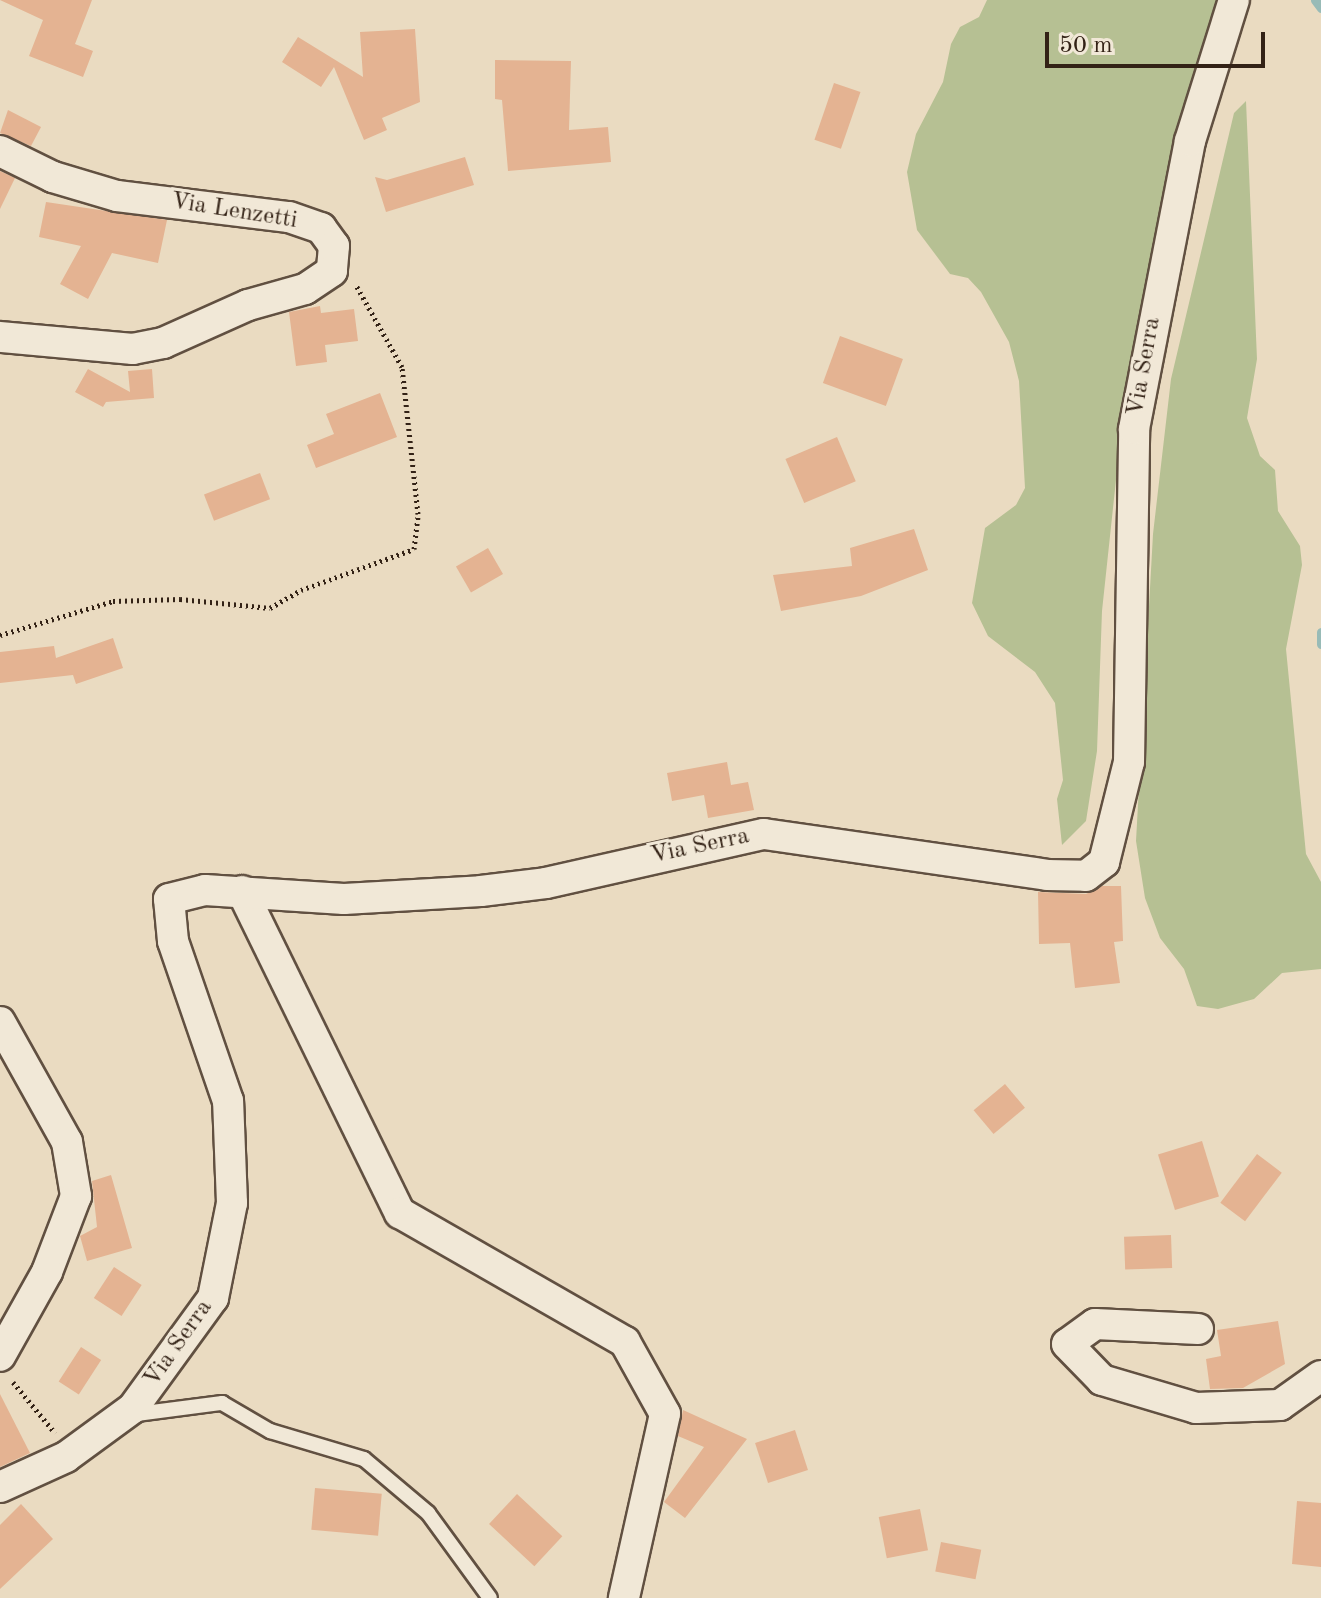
<!DOCTYPE html>
<html>
<head>
<meta charset="utf-8">
<style>
  body { margin:0 }
  #map { position:relative; width:1321px; height:1598px; overflow:hidden; background:#eadbc1; font-family:"Old Standard TT",serif }
  div>[style] { position:absolute }
  .green>* { inset:0; background:#b6c093 }
  .stream>* { height:9px; margin:-4.5px; padding:0 4.5px; transform-origin:4.5px; border-radius:4.5px; background:#98bbb7 }
  .building>* { inset:0; background:#e4b392; transform-origin:0 0 }
  .path>* { height:5px; margin-top:-2.5px; transform-origin:0; background:repeating-linear-gradient(90deg,#332216 0 2px,transparent 0 6px) }
  .roads { filter:drop-shadow(2px 0 #615041) drop-shadow(-2px 0 #615041) drop-shadow(0 2px #615041) drop-shadow(0 -2px #615041) }
  .lane>* { height:14px; margin:-7px; padding:0 7px; transform-origin:7px; border-radius:7px; background:#f1e8d7 }
  .street>* { height:30px; margin:-15px; padding:0 15px; transform-origin:15px; border-radius:15px; background:#f1e8d7 }
  span { translate:-50% -50%; white-space:nowrap; text-align:center; line-height:1.15; -webkit-text-stroke:6px #f1e8d7; paint-order:stroke }
  .street-label { font-size:24px; color:#332216 }
  .scale { position:absolute; left:1045px; top:32px; width:220px; height:36px; box-sizing:border-box; border:4px solid #332216; border-top:0; padding-left:10px; font-size:24px; line-height:28px; white-space:nowrap; color:#332216; -webkit-text-stroke:6px #f1e8d7; paint-order:stroke }
</style>
</head>
<body>
<div id="map">
  <div class="green">
    <i style="clip-path:polygon(987px 0,1225px 0,1124px 405px,1102px 611px,1097px 751px,1086px 821px,1062px 845px,1057px 799px,1063px 780px,1055px 703px,1035px 672px,988px 636px,972px 603px,985px 528px,1016px 505px,1025px 488px,1019px 381px,1009px 342px,981px 292px,968px 278px,950px 274px,917px 230px,907px 172px,916px 134px,943px 82px,951px 44px,960px 27px,979px 17px)"></i>
    <i style="clip-path:polygon(1246px 101px,1257px 359px,1247px 418px,1260px 456px,1275px 470px,1278px 511px,1300px 546px,1302px 565px,1286px 649px,1306px 854px,1321px 882px,1321px 969px,1282px 973px,1254px 999px,1218px 1009px,1197px 1006px,1184px 969px,1160px 938px,1145px 898px,1136px 841px,1153px 534px,1171px 379px,1234px 113px)"></i>
  </div>
  <div class="stream">
    <i style="left:1315px;top:0;width:10px;rotate:53deg"></i>
    <i style="left:1321px;top:632px;width:12px;rotate:90deg"></i>
  </div>
  <div class="building">
    <i style="clip-path:polygon(0 0,92px 0,75px 44px,93px 51px,83px 77px,29px 56px,43px 20px)"></i>
    <i style="clip-path:polygon(415px 29px,420px 102px,382px 118px,387px 130px,364px 140px,334px 67px,321px 87px,282px 62px,298px 37px,363px 77px,360px 32px)"></i>
    <i style="clip-path:polygon(495px 60px,571px 61px,569px 130px,608px 127px,611px 162px,508px 171px,502px 100px,495px 99px)"></i>
    <i style="left:834px;top:83px;width:28px;height:60px;rotate:19deg"></i>
    <i style="clip-path:polygon(8px 110px,41px 127px,31px 146px,0 133px)"></i>
    <i style="clip-path:polygon(465px 157px,474px 185px,386px 212px,375px 177px,387px 180px)"></i>
    <i style="clip-path:polygon(0 171px,15px 178px,0 209px)"></i>
    <i style="clip-path:polygon(46px 202px,167px 220px,158px 263px,112px 253px,88px 299px,60px 284px,81px 246px,39px 237px)"></i>
    <i style="clip-path:polygon(320px 306px,321px 313px,354px 309px,358px 341px,325px 345px,327px 362px,296px 366px,289px 312px)"></i>
    <i style="left:840px;top:336px;width:67px;height:50px;rotate:20deg"></i>
    <i style="clip-path:polygon(88px 369px,130px 392px,128px 371px,152px 369px,154px 398px,106px 402px,103px 407px,75px 392px)"></i>
    <i style="clip-path:polygon(380px 393px,397px 437px,316px 468px,307px 445px,334px 434px,326px 414px)"></i>
    <i style="left:837px;top:437px;width:48px;height:56px;rotate:67deg"></i>
    <i style="left:260px;top:473px;width:28px;height:60px;rotate:69deg"></i>
    <i style="clip-path:polygon(914px 529px,928px 570px,861px 596px,781px 611px,773px 575px,852px 566px,850px 548px)"></i>
    <i style="left:488px;top:548px;width:30px;height:37px;rotate:60deg"></i>
    <i style="clip-path:polygon(113px 638px,123px 668px,76px 684px,73px 675px,0 683px,0 652px,54px 646px,56px 658px)"></i>
    <i style="clip-path:polygon(727px 762px,731px 785px,748px 782px,754px 810px,708px 818px,704px 795px,672px 801px,667px 773px)"></i>
    <i style="clip-path:polygon(1102px 886px,1121px 886px,1123px 941px,1114px 942px,1120px 983px,1075px 988px,1070px 943px,1039px 944px,1038px 892px,1086px 894px)"></i>
    <i style="left:1005px;top:1084px;width:31px;height:41px;rotate:50deg"></i>
    <i style="left:1202px;top:1141px;width:58px;height:46px;rotate:73deg"></i>
    <i style="left:1257px;top:1154px;width:31px;height:61px;rotate:37deg"></i>
    <i style="clip-path:polygon(111px 1175px,132px 1248px,87px 1261px,80px 1236px,97px 1227px,92px 1181px)"></i>
    <i style="left:1171px;top:1235px;width:33px;height:47px;rotate:88deg"></i>
    <i style="left:114px;top:1267px;width:33px;height:37px;rotate:33deg"></i>
    <i style="clip-path:polygon(1278px 1321px,1285px 1364px,1243px 1388px,1210px 1389px,1206px 1359px,1221px 1356px,1217px 1330px)"></i>
    <i style="left:81px;top:1347px;width:24px;height:41px;rotate:33deg"></i>
    <i style="clip-path:polygon(0 1394px,30px 1453px,0 1467px)"></i>
    <i style="clip-path:polygon(683px 1410px,747px 1439px,685px 1518px,664px 1502px,704px 1447px,678px 1436px)"></i>
    <i style="left:795px;top:1430px;width:42px;height:42px;rotate:72deg"></i>
    <i style="left:315px;top:1488px;width:67px;height:42px;rotate:5deg"></i>
    <i style="left:517px;top:1494px;width:62px;height:41px;rotate:43deg"></i>
    <i style="clip-path:polygon(1297px 1501px,1321px 1503px,1321px 1567px,1292px 1564px)"></i>
    <i style="clip-path:polygon(21px 1504px,53px 1539px,0 1589px,0 1525px)"></i>
    <i style="left:920px;top:1509px;width:42px;height:42px;rotate:79deg"></i>
    <i style="left:941px;top:1542px;width:41px;height:30px;rotate:11deg"></i>
  </div>
  <div class="path">
    <i style="left:0;top:635px;width:118px;rotate:-16.7deg"></i>
    <i style="left:113px;top:601px;width:67px;rotate:-1.7deg"></i>
    <i style="left:180px;top:599px;width:90px;rotate:5.7deg"></i>
    <i style="left:270px;top:608px;width:36px;rotate:-30deg"></i>
    <i style="left:301px;top:590px;width:120px;rotate:-19.9deg"></i>
    <i style="left:414px;top:549px;width:35px;rotate:-83deg"></i>
    <i style="left:418px;top:514px;width:148px;rotate:-96.2deg"></i>
    <i style="left:402px;top:367px;width:94px;rotate:-119.3deg"></i>
    <i style="left:13px;top:1382px;width:66px;rotate:50.5deg"></i>
  </div>
  <div class="roads">
    <div class="lane">
      <i style="left:129px;top:1415px;width:94px;rotate:-7.4deg"></i>
      <i style="left:222px;top:1403px;width:56px;rotate:30.3deg"></i>
      <i style="left:270px;top:1431px;width:98px;rotate:16.6deg"></i>
      <i style="left:364px;top:1459px;width:84px;rotate:40.2deg"></i>
      <i style="left:428px;top:1513px;width:105px;rotate:53.9deg"></i>
    </div>
    <div class="street">
      <i style="left:0;top:151px;width:59px;rotate:26.1deg"></i>
      <i style="left:53px;top:177px;width:67px;rotate:16.5deg"></i>
      <i style="left:117px;top:196px;width:173px;rotate:7deg"></i>
      <i style="left:289px;top:217px;width:34px;rotate:19deg"></i>
      <i style="left:321px;top:228px;width:22px;rotate:54deg"></i>
      <i style="left:334px;top:246px;width:25px;rotate:95deg"></i>
      <i style="left:332px;top:271px;width:32px;rotate:146deg"></i>
      <i style="left:305px;top:289px;width:59px;rotate:164.3deg"></i>
      <i style="left:248px;top:305px;width:93px;rotate:155.9deg"></i>
      <i style="left:163px;top:343px;width:31px;rotate:169deg"></i>
      <i style="left:133px;top:349px;width:134px;rotate:-174.8deg"></i>
      <i style="left:242px;top:891px;width:359px;rotate:63.9deg"></i>
      <i style="left:400px;top:1213px;width:259px;rotate:29.8deg"></i>
      <i style="left:625px;top:1342px;width:82px;rotate:60.9deg"></i>
      <i style="left:665px;top:1414px;width:189px;rotate:102.6deg"></i>
      <i style="left:0;top:1022px;width:137px;rotate:60.8deg"></i>
      <i style="left:67px;top:1142px;width:55px;rotate:80.5deg"></i>
      <i style="left:76px;top:1196px;width:81px;rotate:110.9deg"></i>
      <i style="left:47px;top:1272px;width:96px;rotate:119.2deg"></i>
      <i style="left:1198px;top:1329px;width:103px;rotate:-177.2deg"></i>
      <i style="left:1095px;top:1324px;width:34px;rotate:144deg"></i>
      <i style="left:1067px;top:1344px;width:50px;rotate:45.8deg"></i>
      <i style="left:1102px;top:1380px;width:98px;rotate:16.6deg"></i>
      <i style="left:1196px;top:1408px;width:84px;rotate:-2deg"></i>
      <i style="left:1280px;top:1405px;width:50px;rotate:-35.3deg"></i>
      <i style="left:0;top:1487px;width:72px;rotate:-24.4deg"></i>
      <i style="left:66px;top:1457px;width:83px;rotate:-36.2deg"></i>
      <i style="left:133px;top:1408px;width:136px;rotate:-54deg"></i>
      <i style="left:213px;top:1298px;width:97px;rotate:-78.7deg"></i>
      <i style="left:232px;top:1203px;width:102px;rotate:-92.2deg"></i>
      <i style="left:228px;top:1101px;width:169px;rotate:-109deg"></i>
      <i style="left:173px;top:941px;width:42px;rotate:-95.4deg"></i>
      <i style="left:169px;top:899px;width:37px;rotate:-14deg"></i>
      <i style="left:205px;top:890px;width:139px;rotate:3.7deg"></i>
      <i style="left:344px;top:899px;width:137px;rotate:-3.3deg"></i>
      <i style="left:481px;top:891px;width:65px;rotate:-7deg"></i>
      <i style="left:546px;top:883px;width:223px;rotate:-12.7deg"></i>
      <i style="left:764px;top:834px;width:286px;rotate:8.2deg"></i>
      <i style="left:1047px;top:875px;width:39px;rotate:1deg"></i>
      <i style="left:1086px;top:876px;width:23px;rotate:-38deg"></i>
      <i style="left:1104px;top:862px;width:103px;rotate:-76deg"></i>
      <i style="left:1129px;top:762px;width:333px;rotate:-89.1deg"></i>
      <i style="left:1134px;top:429px;width:293px;rotate:-79deg"></i>
      <i style="left:1190px;top:141px;width:148px;rotate:-72.7deg"></i>
    </div>
  </div>
  <div class="street-label">
    <span style="left:234px;top:212px;rotate:9deg">Via Lenzetti</span>
    <span style="left:1145px;top:367px;rotate:-80deg">Via Serra</span>
    <span style="left:700px;top:847px;rotate:-12deg">Via Serra</span>
    <span style="left:179px;top:1344px;rotate:-55deg">Via Serra</span>
  </div>
  <div class="scale">50 m</div>
</div>
</body>
</html>
